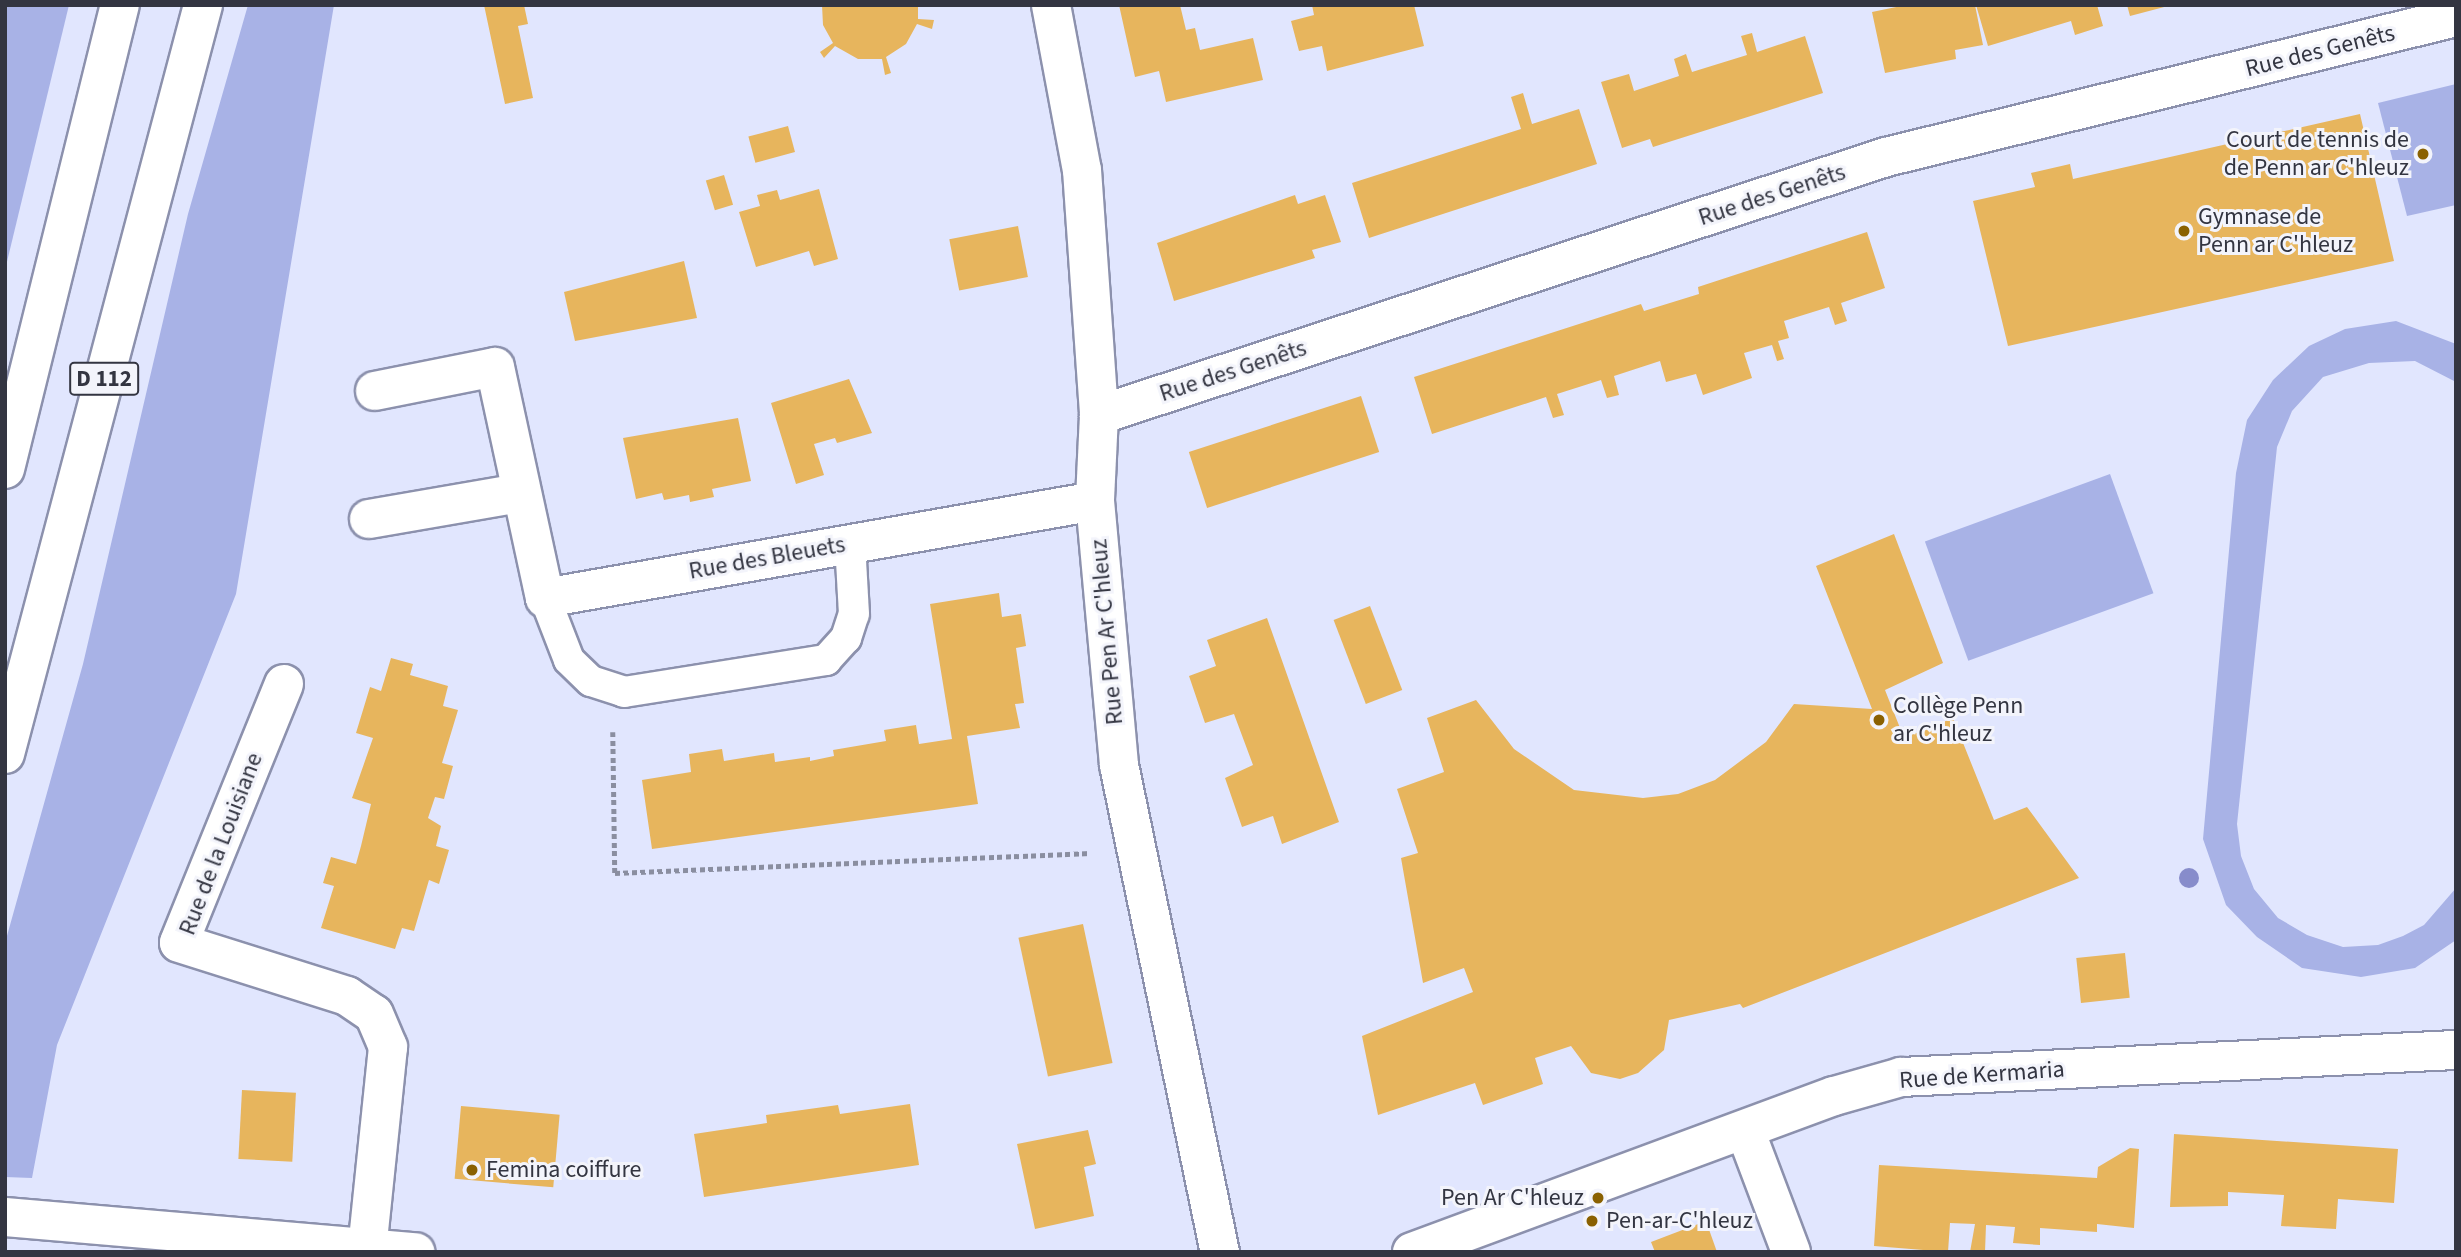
<!DOCTYPE html>
<html>
<head>
<meta charset="utf-8">
<style>
  body { margin:0 }
  #map { position:relative; width:2461px; height:1257px; overflow:hidden; background:#e1e6fe; font-family:"Source Sans 3",sans-serif }
  div>[style] { position:absolute }
  .green>* { inset:0; background:#a8b2e6; transform-origin:0 0 }
  .building>* { inset:0; background:#e7b55d; transform-origin:0 0 }
  .path>* { height:4.5px; margin-top:-2.25px; transform-origin:0; background:repeating-linear-gradient(90deg,#8a8ea0 0 5px,transparent 0 8.5px) }
  .roads { filter:drop-shadow(2px 0 #8c91ad) drop-shadow(-2px 0 #8c91ad) drop-shadow(0 2px #8c91ad) drop-shadow(0 -2px #8c91ad) }
  .lane>* { height:30px; margin:-15px; padding:0 15px; transform-origin:15px; border-radius:15px; background:#fff }
  .street>* { height:38px; margin:-19px; padding:0 19px; transform-origin:19px; border-radius:19px; background:#fff }
  .highway>* { height:38px; margin:-19px; padding:0 19px; transform-origin:19px; border-radius:19px; background:#fff }
  .trees>* { width:20px; height:20px; margin:-10px; border-radius:50%; background:#878ccb }
  .dots>* { width:19px; height:19px; translate:-50% -50%; box-sizing:border-box; border:4px solid #f3f4fb; border-radius:50% }
  span { translate:-50% -50%; white-space:nowrap; text-align:center; line-height:1.15; -webkit-text-stroke:6px #f3f4fb; paint-order:stroke }
  .shield-label span { padding:2px 5px; background:#f3f4fb; border:2px solid; border-radius:5px; -webkit-text-stroke-width:0 }
  .shield-label { font-size:23px; color:#333541; font-weight:700 }
  .street-label { font-size:24px; color:#333541 }
  .poi-label { font-size:24px; color:#333541 }
  .right { translate:-100% -50%; text-align:right }
  .left { translate:0 -50%; text-align:left }
  .frame { position:absolute; inset:0; border:7px solid #333541; pointer-events:none }
</style>
</head>
<body>
<div id="map">
  <div class="green">
    <i style="clip-path:polygon(5px 5px,69px 5px,5px 270px)"></i>
    <i style="clip-path:polygon(248px 5px,334px 5px,236px 594px,57px 1045px,32px 1178px,5px 1177px,5px 943px,83px 664px,188px 214px)"></i>
    <i style="clip-path:polygon(2456px 84px,2456px 205px,2407px 216px,2378px 103px)"></i>
    <i style="clip-path:polygon(2396px 321px,2456px 344px,2456px 382px,2415px 361px,2369px 363px,2323px 377px,2292px 411px,2277px 447px,2237px 824px,2241px 856px,2254px 889px,2278px 918px,2307px 935px,2343px 947px,2378px 945px,2403px 936px,2424px 925px,2456px 888px,2456px 940px,2415px 968px,2361px 977px,2302px 968px,2257px 937px,2226px 905px,2203px 839px,2236px 473px,2247px 420px,2273px 380px,2309px 346px,2345px 329px)"></i>
    <i style="left:2110px;top:474px;width:127px;height:197px;rotate:70deg"></i>
  </div>
  <div class="building">
    <i style="clip-path:polygon(484px 5px,524px 5px,528px 24px,518px 26px,533px 98px,505px 104px)"></i>
    <i style="clip-path:polygon(822px 5px,918px 5px,918px 19px,934px 20px,932px 29px,917px 24px,906px 44px,886px 57px,891px 73px,885px 75px,882px 59px,858px 59px,835px 46px,824px 58px,820px 52px,833px 43px,823px 25px)"></i>
    <i style="clip-path:polygon(1119px 5px,1180px 5px,1186px 30px,1195px 28px,1200px 50px,1253px 38px,1263px 80px,1166px 102px,1159px 71px,1135px 77px)"></i>
    <i style="clip-path:polygon(1312px 5px,1414px 5px,1424px 46px,1327px 71px,1322px 46px,1299px 51px,1291px 21px,1314px 15px)"></i>
    <i style="clip-path:polygon(1906px 5px,1975px 5px,1983px 45px,1955px 50px,1956px 59px,1885px 73px,1872px 12px)"></i>
    <i style="clip-path:polygon(1976px 5px,2097px 5px,2103px 26px,2075px 35px,2071px 21px,1988px 46px)"></i>
    <i style="clip-path:polygon(2127px 5px,2168px 5px,2168px 6px,2130px 16px)"></i>
    <i style="clip-path:polygon(1752px 33px,1757px 52px,1805px 36px,1823px 93px,1653px 147px,1650px 139px,1622px 148px,1601px 82px,1629px 74px,1634px 91px,1679px 76px,1674px 59px,1686px 54px,1692px 72px,1747px 55px,1741px 36px)"></i>
    <i style="clip-path:polygon(1523px 93px,1532px 124px,1579px 109px,1597px 164px,1369px 238px,1352px 183px,1521px 129px,1511px 97px)"></i>
    <i style="clip-path:polygon(2360px 114px,2394px 261px,2008px 346px,1973px 201px,2035px 187px,2031px 173px,2070px 164px,2073px 179px)"></i>
    <i style="left:788px;top:126px;width:27px;height:41px;rotate:75deg"></i>
    <i style="left:724px;top:175px;width:31px;height:19px;rotate:73deg"></i>
    <i style="clip-path:polygon(819px 189px,838px 259px,814px 266px,809px 251px,756px 267px,739px 212px,760px 206px,757px 195px,777px 190px,780px 200px)"></i>
    <i style="clip-path:polygon(1295px 195px,1298px 204px,1325px 195px,1341px 242px,1312px 250px,1315px 258px,1174px 301px,1157px 243px)"></i>
    <i style="left:1018px;top:226px;width:52px;height:70px;rotate:79deg"></i>
    <i style="clip-path:polygon(1867px 232px,1885px 288px,1841px 303px,1847px 321px,1835px 325px,1829px 307px,1784px 321px,1789px 338px,1778px 341px,1784px 359px,1777px 361px,1772px 345px,1744px 353px,1752px 378px,1703px 395px,1696px 374px,1666px 382px,1660px 361px,1614px 376px,1619px 395px,1607px 398px,1601px 380px,1557px 394px,1564px 415px,1553px 418px,1546px 397px,1432px 434px,1414px 377px,1641px 304px,1644px 311px,1699px 294px,1698px 287px)"></i>
    <i style="clip-path:polygon(684px 261px,697px 318px,575px 341px,564px 292px)"></i>
    <i style="clip-path:polygon(849px 379px,872px 433px,837px 443px,835px 438px,814px 444px,824px 475px,796px 484px,771px 403px)"></i>
    <i style="left:1361px;top:396px;width:59px;height:181px;rotate:72deg"></i>
    <i style="clip-path:polygon(738px 418px,751px 481px,712px 489px,714px 497px,690px 502px,689px 495px,664px 500px,662px 493px,636px 499px,623px 438px)"></i>
    <i style="clip-path:polygon(1894px 534px,1943px 663px,1885px 690px,1904px 738px,1953px 718px,1994px 820px,2027px 807px,2079px 878px,1743px 1008px,1740px 1004px,1669px 1020px,1664px 1050px,1638px 1073px,1620px 1079px,1591px 1073px,1571px 1046px,1535px 1058px,1543px 1084px,1483px 1105px,1475px 1083px,1378px 1115px,1362px 1036px,1473px 992px,1464px 968px,1423px 983px,1401px 858px,1418px 853px,1397px 789px,1444px 772px,1427px 718px,1476px 700px,1514px 749px,1574px 790px,1643px 798px,1678px 794px,1715px 780px,1766px 742px,1794px 704px,1872px 709px,1816px 566px)"></i>
    <i style="clip-path:polygon(999px 593px,1002px 617px,1021px 614px,1026px 646px,1016px 648px,1024px 703px,1015px 704px,1020px 728px,967px 736px,978px 804px,652px 849px,642px 780px,691px 772px,689px 754px,722px 749px,724px 761px,774px 753px,775px 762px,810px 757px,810px 761px,834px 756px,833px 750px,886px 741px,884px 730px,916px 725px,919px 744px,952px 739px,930px 604px)"></i>
    <i style="left:1370px;top:606px;width:90px;height:39px;rotate:69deg"></i>
    <i style="clip-path:polygon(1267px 618px,1339px 822px,1282px 844px,1273px 816px,1242px 827px,1225px 778px,1253px 765px,1234px 714px,1205px 723px,1189px 676px,1216px 666px,1207px 640px)"></i>
    <i style="clip-path:polygon(391px 658px,413px 664px,410px 675px,448px 686px,443px 706px,458px 710px,442px 763px,453px 766px,444px 799px,435px 797px,428px 818px,441px 826px,436px 846px,449px 850px,439px 884px,429px 880px,414px 931px,402px 928px,395px 949px,321px 928px,334px 886px,323px 883px,331px 857px,356px 864px,361px 846px,371px 804px,352px 798px,373px 738px,356px 733px,370px 687px,381px 691px)"></i>
    <i style="left:1083px;top:924px;width:142px;height:66px;rotate:78deg"></i>
    <i style="left:2125px;top:953px;width:45px;height:49px;rotate:84deg"></i>
    <i style="left:242px;top:1090px;width:54px;height:69px;rotate:3deg"></i>
    <i style="clip-path:polygon(910px 1104px,919px 1165px,704px 1197px,694px 1134px,767px 1123px,766px 1115px,838px 1105px,840px 1114px)"></i>
    <i style="left:461px;top:1106px;width:99px;height:73px;rotate:5deg"></i>
    <i style="clip-path:polygon(1088px 1130px,1096px 1164px,1084px 1167px,1094px 1216px,1035px 1229px,1017px 1144px)"></i>
    <i style="clip-path:polygon(2174px 1134px,2398px 1149px,2394px 1203px,2338px 1199px,2336px 1229px,2281px 1226px,2284px 1195px,2228px 1192px,2228px 1206px,2170px 1207px)"></i>
    <i style="clip-path:polygon(2130px 1148px,2139px 1149px,2134px 1228px,2097px 1224px,2097px 1232px,2040px 1228px,2040px 1245px,2013px 1243px,2015px 1227px,1986px 1225px,1985px 1252px,1970px 1252px,1975px 1224px,1950px 1223px,1948px 1252px,1874px 1246px,1879px 1165px,2097px 1178px,2098px 1167px)"></i>
    <i style="clip-path:polygon(1706px 1221px,1717px 1252px,1655px 1252px,1651px 1242px)"></i>
  </div>
  <div class="path">
    <i style="left:613px;top:732px;width:141px;rotate:89.2deg"></i>
    <i style="left:615px;top:873px;width:476px;rotate:-2.4deg"></i>
  </div>
  <div class="roads">
    <div class="lane">
      <i style="left:545px;top:598px;width:66px;rotate:68.8deg"></i>
      <i style="left:569px;top:660px;width:30px;rotate:44deg"></i>
      <i style="left:591px;top:681px;width:35px;rotate:18deg"></i>
      <i style="left:624px;top:692px;width:205px;rotate:-9deg"></i>
      <i style="left:826px;top:660px;width:30px;rotate:-48deg"></i>
      <i style="left:846px;top:638px;width:25px;rotate:-72deg"></i>
      <i style="left:854px;top:614px;width:71px;rotate:-93.2deg"></i>
    </div>
    <div class="street">
      <i style="left:1051px;top:5px;width:168px;rotate:79.4deg"></i>
      <i style="left:1082px;top:170px;width:246px;rotate:86deg"></i>
      <i style="left:1099px;top:415px;width:86px;rotate:92.7deg"></i>
      <i style="left:1095px;top:501px;width:265px;rotate:84.8deg"></i>
      <i style="left:1119px;top:765px;width:497px;rotate:78.3deg"></i>
      <i style="left:375px;top:391px;width:122px;rotate:-11.3deg"></i>
      <i style="left:495px;top:367px;width:236px;rotate:77.8deg"></i>
      <i style="left:545px;top:598px;width:558px;rotate:-10deg"></i>
      <i style="left:1099px;top:415px;width:828px;rotate:-18.15deg"></i>
      <i style="left:1886px;top:157px;width:587px;rotate:-13.8deg"></i>
      <i style="left:369px;top:519px;width:153px;rotate:-9.8deg"></i>
      <i style="left:284px;top:684px;width:279px;rotate:112.1deg"></i>
      <i style="left:179px;top:943px;width:176px;rotate:17.5deg"></i>
      <i style="left:347px;top:996px;width:32px;rotate:34deg"></i>
      <i style="left:374px;top:1014px;width:36px;rotate:67deg"></i>
      <i style="left:388px;top:1047px;width:203px;rotate:95.9deg"></i>
      <i style="left:1745px;top:1130px;width:130px;rotate:69.3deg"></i>
      <i style="left:5px;top:1217px;width:412px;rotate:4.9deg"></i>
      <i style="left:1412px;top:1252px;width:450px;rotate:-20.3deg"></i>
      <i style="left:1834px;top:1096px;width:70px;rotate:-15.8deg"></i>
      <i style="left:1901px;top:1077px;width:556px;rotate:-2.79deg"></i>
    </div>
    <div class="highway">
      <i style="left:5px;top:469px;width:478px;rotate:-76.1deg"></i>
      <i style="left:5px;top:754px;width:775px;rotate:-75.19deg"></i>
    </div>
  </div>
  <div class="trees">
    <i style="left:2189px;top:878px"></i>
  </div>
  <div class="dots">
    <i style="left:2423px;top:154px;background:#8a6101"></i>
    <i style="left:2184px;top:231px;background:#8a6101"></i>
    <i style="left:1879px;top:720px;background:#8a6101"></i>
    <i style="left:472px;top:1170px;background:#8a6101"></i>
    <i style="left:1598px;top:1198px;background:#8a6101"></i>
    <i style="left:1592px;top:1221px;background:#8a6101"></i>
  </div>
  <div class="shield-label">
    <span style="left:104px;top:379px">D 112</span>
  </div>
  <div class="street-label">
    <span style="left:2320px;top:51px;rotate:-14deg">Rue des Genêts</span>
    <span style="left:1772px;top:195px;rotate:-18deg">Rue des Genêts</span>
    <span style="left:1233px;top:371px;rotate:-18deg">Rue des Genêts</span>
    <span style="left:767px;top:558px;rotate:-10deg">Rue des Bleuets</span>
    <span style="left:1107px;top:632px;rotate:-95deg">Rue Pen Ar C'hleuz</span>
    <span style="left:221px;top:844px;rotate:-69deg">Rue de la Louisiane</span>
    <span style="left:1982px;top:1075px;rotate:-4deg">Rue de Kermaria</span>
  </div>
  <div class="poi-label">
    <span class="right" style="left:2409px;top:154px">Court de tennis de<br>de Penn ar C'hleuz</span>
    <span class="left" style="left:2198px;top:231px">Gymnase de<br>Penn ar C'hleuz</span>
    <span class="left" style="left:1893px;top:720px">Collège Penn<br>ar C'hleuz</span>
    <span class="left" style="left:486px;top:1170px">Femina coiffure</span>
    <span class="right" style="left:1584px;top:1198px">Pen Ar C'hleuz</span>
    <span class="left" style="left:1606px;top:1221px">Pen-ar-C'hleuz</span>
  </div>
  <div class="frame"></div>
</div>
</body>
</html>
